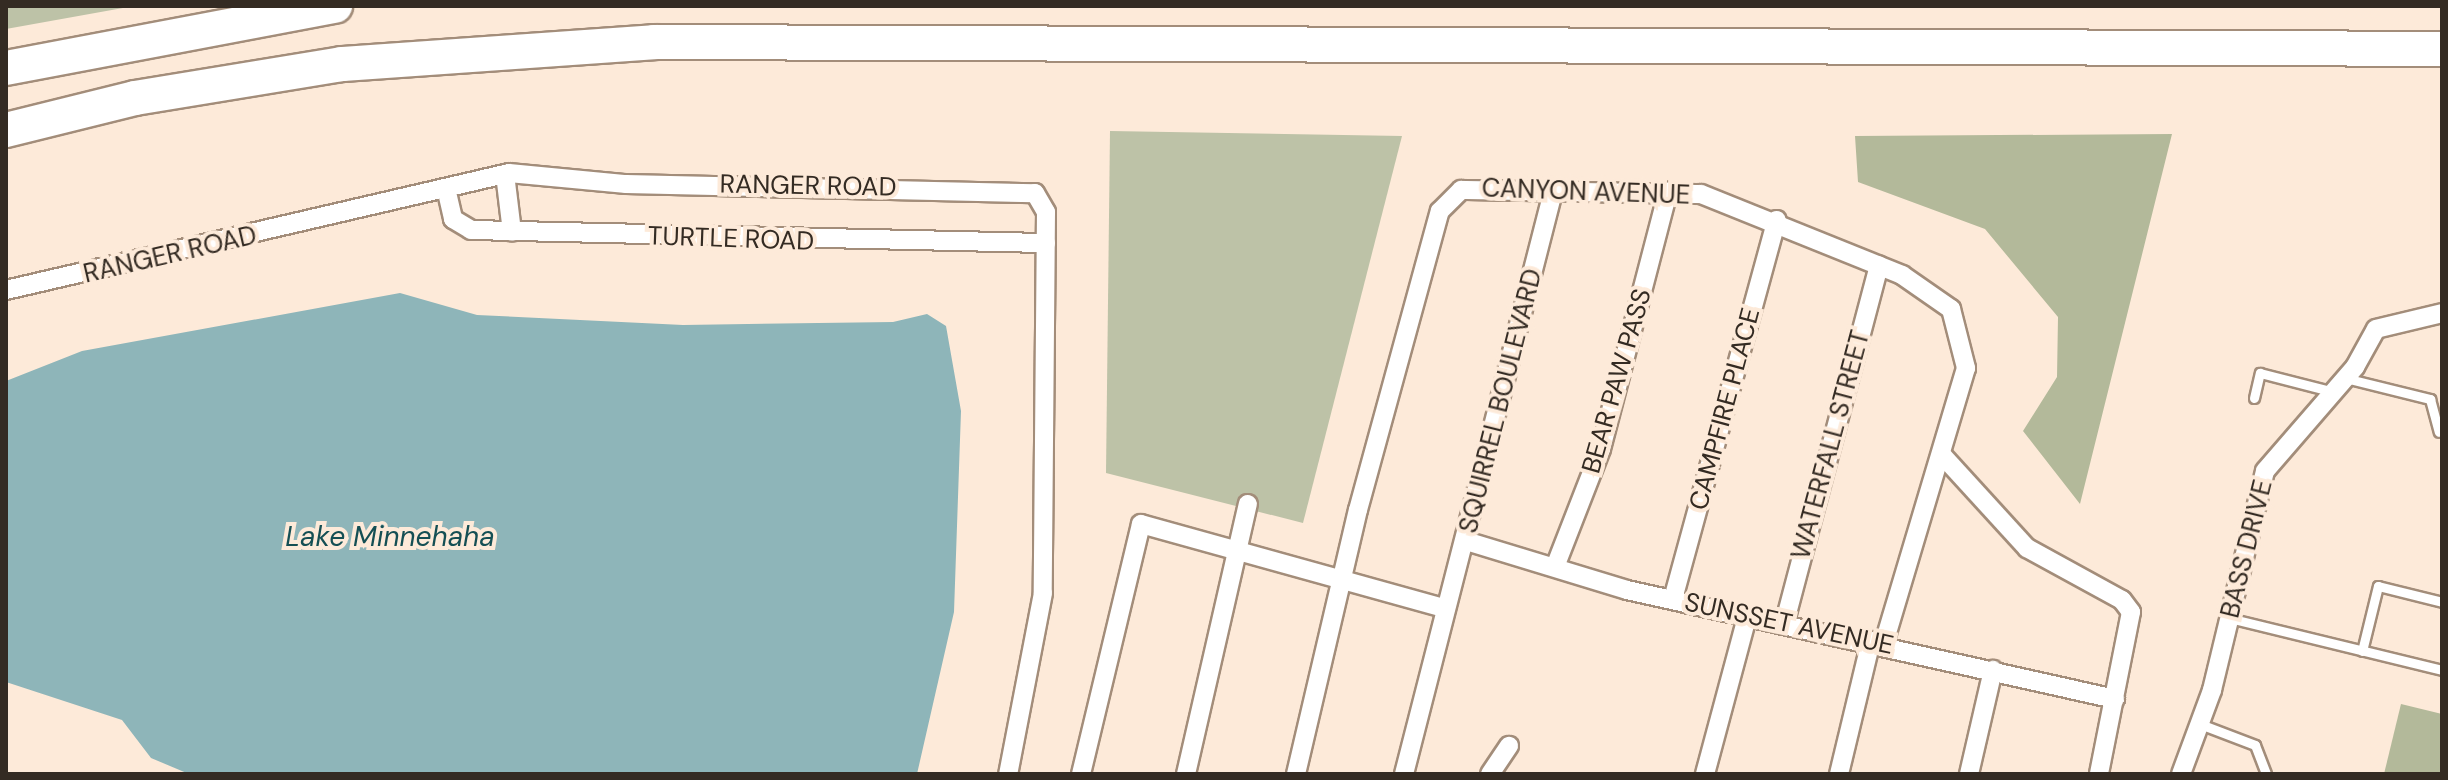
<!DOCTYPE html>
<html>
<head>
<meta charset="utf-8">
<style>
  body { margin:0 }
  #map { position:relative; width:2448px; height:780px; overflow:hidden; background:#fdead9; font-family:"DM Sans",sans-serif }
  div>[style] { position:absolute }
  .green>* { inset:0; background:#bdc2a7 }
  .forest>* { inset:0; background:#b3b99a }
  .water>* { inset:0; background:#8eb5b9 }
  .roads { filter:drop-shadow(2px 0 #a38d7a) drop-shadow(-2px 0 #a38d7a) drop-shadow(0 2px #a38d7a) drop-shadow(0 -2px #a38d7a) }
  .service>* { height:9px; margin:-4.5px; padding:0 4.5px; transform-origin:4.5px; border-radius:4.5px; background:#fff }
  .minor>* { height:18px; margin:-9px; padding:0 9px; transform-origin:9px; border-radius:9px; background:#fff }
  .motorway>* { height:34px; margin:-17px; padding:0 17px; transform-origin:17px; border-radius:17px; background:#fff }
  span { translate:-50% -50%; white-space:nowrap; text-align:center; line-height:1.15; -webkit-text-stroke:8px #fdead9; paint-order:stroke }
  .street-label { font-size:26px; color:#342b23 }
  .water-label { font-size:28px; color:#154f54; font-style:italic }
  .frame { position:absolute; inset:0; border:8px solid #342b23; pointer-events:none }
</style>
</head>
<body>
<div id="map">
  <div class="green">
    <i style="clip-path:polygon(6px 6px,134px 6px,6px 29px)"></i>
    <i style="clip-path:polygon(1110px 131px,1402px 136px,1303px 523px,1106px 473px)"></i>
  </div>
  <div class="forest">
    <i style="clip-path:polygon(2172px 134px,2080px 504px,2023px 431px,2057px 377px,2058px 317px,1985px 229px,1858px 182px,1855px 136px)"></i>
    <i style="clip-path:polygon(2401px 704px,2442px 714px,2442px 774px,2384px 774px)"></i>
  </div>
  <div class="water">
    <i style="clip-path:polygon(400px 293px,477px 315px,683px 325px,893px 322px,927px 314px,946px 326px,961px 411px,954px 612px,917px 774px,189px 774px,151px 758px,122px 720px,6px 682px,6px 381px,82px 351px)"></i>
  </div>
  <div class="roads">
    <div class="service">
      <i style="left:2345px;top:378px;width:88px;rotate:13.9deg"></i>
      <i style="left:2430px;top:399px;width:34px;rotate:75deg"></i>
      <i style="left:2254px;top:398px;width:26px;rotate:-77deg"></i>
      <i style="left:2260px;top:373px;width:76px;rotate:14.4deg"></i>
      <i style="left:2229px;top:618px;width:219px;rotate:13.7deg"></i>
      <i style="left:2362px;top:651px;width:67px;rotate:-76.2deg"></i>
      <i style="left:2378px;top:586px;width:66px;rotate:14deg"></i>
      <i style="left:2200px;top:724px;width:59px;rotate:20.9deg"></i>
      <i style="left:2255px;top:745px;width:31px;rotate:69deg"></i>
    </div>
    <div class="minor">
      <i style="left:505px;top:174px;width:58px;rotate:83.1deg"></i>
      <i style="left:446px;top:188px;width:32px;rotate:77deg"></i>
      <i style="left:453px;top:219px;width:21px;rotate:31deg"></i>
      <i style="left:471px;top:230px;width:575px;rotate:1.3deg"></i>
      <i style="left:6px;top:290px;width:516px;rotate:-13.09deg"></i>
      <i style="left:509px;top:173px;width:118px;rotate:5.4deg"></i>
      <i style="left:626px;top:184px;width:409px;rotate:1.3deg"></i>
      <i style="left:1035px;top:193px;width:22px;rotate:60deg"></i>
      <i style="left:1046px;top:212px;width:381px;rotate:90.5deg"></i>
      <i style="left:1043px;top:593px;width:184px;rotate:100.9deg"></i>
      <i style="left:1943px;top:456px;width:125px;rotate:47.6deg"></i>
      <i style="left:2027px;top:548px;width:108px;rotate:28.7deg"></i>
      <i style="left:2122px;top:600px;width:15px;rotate:53deg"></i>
      <i style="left:2131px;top:612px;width:165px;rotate:101.2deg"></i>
      <i style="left:1466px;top:541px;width:168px;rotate:16.9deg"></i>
      <i style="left:1627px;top:590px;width:500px;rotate:12.59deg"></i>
      <i style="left:1555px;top:567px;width:127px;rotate:-68.7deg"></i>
      <i style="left:1601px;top:449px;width:266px;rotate:-75.4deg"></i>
      <i style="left:1673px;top:599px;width:393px;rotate:-74.7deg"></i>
      <i style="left:1784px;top:625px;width:372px;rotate:-75.2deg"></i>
      <i style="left:1081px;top:774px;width:257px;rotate:-76.5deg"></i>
      <i style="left:1141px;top:524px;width:313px;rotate:15.5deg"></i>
      <i style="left:1186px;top:774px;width:277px;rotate:-77.1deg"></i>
      <i style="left:1296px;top:774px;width:271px;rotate:-76.8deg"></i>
      <i style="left:1358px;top:510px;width:310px;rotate:-74.7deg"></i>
      <i style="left:1440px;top:211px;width:30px;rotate:-45deg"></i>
      <i style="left:1461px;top:190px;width:240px;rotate:1deg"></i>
      <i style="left:1701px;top:194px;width:217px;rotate:21.9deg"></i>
      <i style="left:1902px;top:275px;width:60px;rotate:34.8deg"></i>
      <i style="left:1951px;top:309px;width:61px;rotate:75.7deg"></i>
      <i style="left:1966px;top:368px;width:287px;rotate:106.6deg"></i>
      <i style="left:1404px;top:774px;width:601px;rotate:-75.64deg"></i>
      <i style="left:1490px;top:774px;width:34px;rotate:-56deg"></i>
      <i style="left:1705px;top:774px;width:163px;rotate:-75deg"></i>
      <i style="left:1839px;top:774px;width:137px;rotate:-76.5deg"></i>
      <i style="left:1969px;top:774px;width:107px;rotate:-77deg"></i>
      <i style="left:2181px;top:774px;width:90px;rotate:-69.7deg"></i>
      <i style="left:2212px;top:690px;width:225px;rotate:-76.4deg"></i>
      <i style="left:2265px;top:471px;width:138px;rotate:-49.1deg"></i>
      <i style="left:2355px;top:367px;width:43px;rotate:-61.1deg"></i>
      <i style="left:2376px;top:329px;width:68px;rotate:-13.6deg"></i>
    </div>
    <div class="motorway">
      <i style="left:6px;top:68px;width:335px;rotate:-10.7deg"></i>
      <i style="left:6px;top:130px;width:133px;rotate:-13.9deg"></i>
      <i style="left:135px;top:98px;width:210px;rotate:-9.3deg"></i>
      <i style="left:342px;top:64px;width:313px;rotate:-4deg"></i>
      <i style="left:654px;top:42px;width:1788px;rotate:0.22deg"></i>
    </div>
  </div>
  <div class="street-label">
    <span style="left:808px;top:186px;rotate:1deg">RANGER ROAD</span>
    <span style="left:1586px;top:192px;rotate:2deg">CANYON AVENUE</span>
    <span style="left:731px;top:239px;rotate:2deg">TURTLE ROAD</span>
    <span style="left:170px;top:255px;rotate:-13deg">RANGER ROAD</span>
    <span style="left:1617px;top:381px;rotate:-74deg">BEAR PAW PASS</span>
    <span style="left:1501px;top:401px;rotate:-76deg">SQUIRREL BOULEVARD</span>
    <span style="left:1725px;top:409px;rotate:-75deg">CAMPFIRE PLACE</span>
    <span style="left:1831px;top:445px;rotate:-75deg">WATERFALL STREET</span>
    <span style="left:2247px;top:549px;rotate:-76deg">BASS DRIVE</span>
    <span style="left:1789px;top:624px;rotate:12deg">SUNSSET AVENUE</span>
  </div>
  <div class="water-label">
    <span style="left:390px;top:537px">Lake Minnehaha</span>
  </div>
  <div class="frame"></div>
</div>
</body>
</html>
